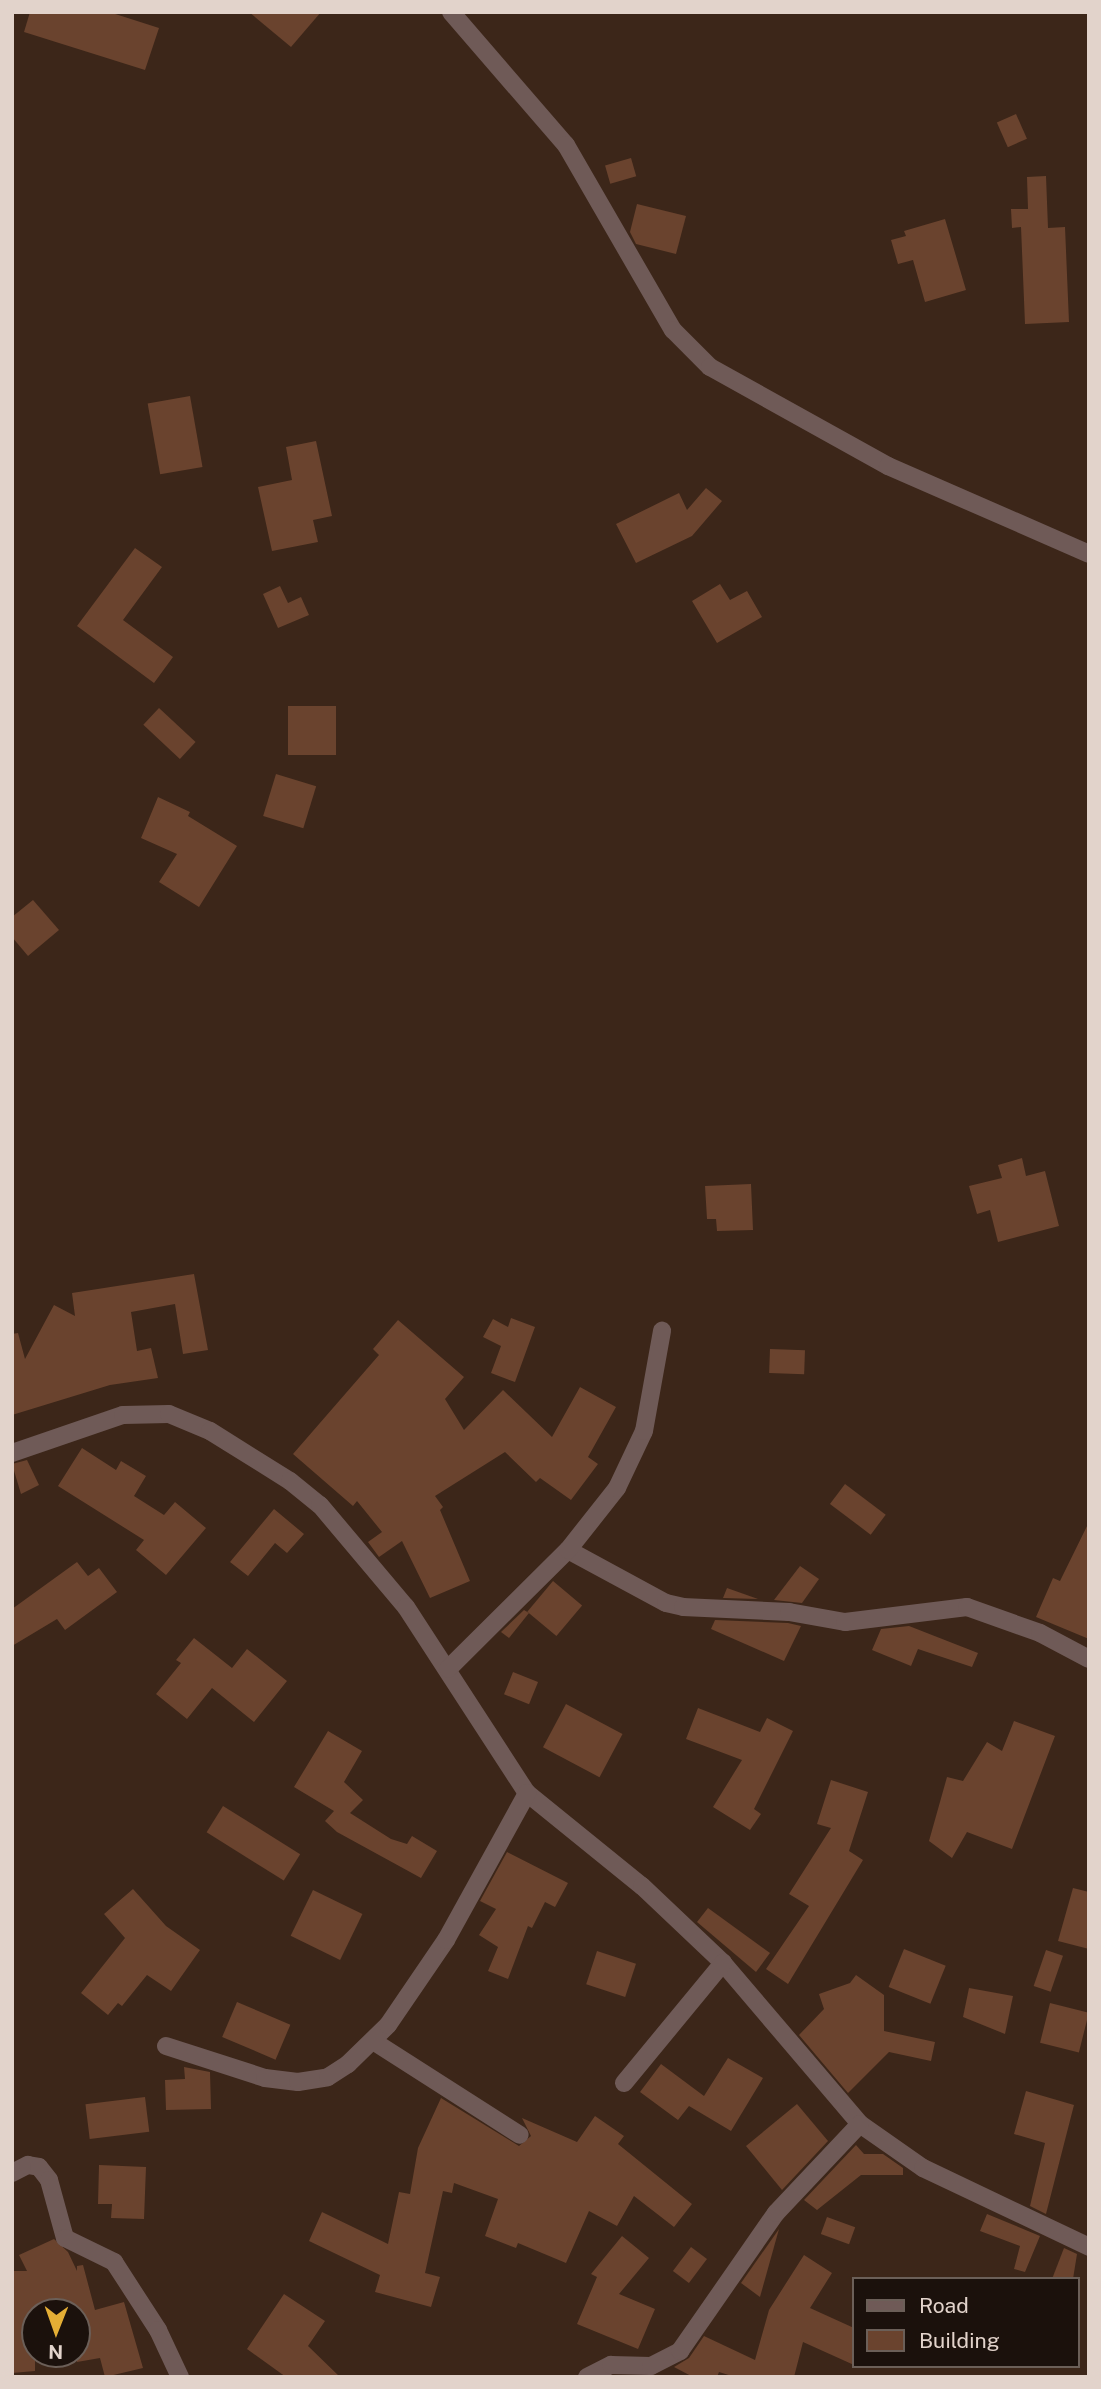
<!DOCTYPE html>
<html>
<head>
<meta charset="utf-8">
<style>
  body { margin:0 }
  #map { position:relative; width:1101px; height:2389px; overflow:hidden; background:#3c2619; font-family:"Public Sans",sans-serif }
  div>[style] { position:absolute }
  .building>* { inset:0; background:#6a432e; transform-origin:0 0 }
  .street>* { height:18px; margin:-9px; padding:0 9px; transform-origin:9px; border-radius:9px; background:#6f5a57 }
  span { translate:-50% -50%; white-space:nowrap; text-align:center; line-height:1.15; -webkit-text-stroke:5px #1b110c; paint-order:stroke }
  .frame { position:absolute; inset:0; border:14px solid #e2d3cb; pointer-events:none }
  .legend { position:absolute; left:852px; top:2277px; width:228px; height:91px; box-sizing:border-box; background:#1b110c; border:2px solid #6b5f58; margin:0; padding:9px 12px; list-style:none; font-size:21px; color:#e2d3cb }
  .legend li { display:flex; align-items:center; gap:14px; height:35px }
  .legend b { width:35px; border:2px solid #6b5f58 }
  .north { position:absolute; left:21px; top:2298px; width:70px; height:70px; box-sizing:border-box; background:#1b110c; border:2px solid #6b5f58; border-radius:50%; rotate:181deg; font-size:19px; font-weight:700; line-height:28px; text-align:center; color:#e2d3cb }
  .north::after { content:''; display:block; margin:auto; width:24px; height:32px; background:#e4ae35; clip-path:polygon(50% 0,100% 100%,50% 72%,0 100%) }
</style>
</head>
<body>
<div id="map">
  <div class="building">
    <i style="clip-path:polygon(30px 12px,109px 12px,159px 28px,145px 70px,24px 32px)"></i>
    <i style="clip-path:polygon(249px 12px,321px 12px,291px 47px)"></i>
    <i style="left:1016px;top:114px;width:27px;height:21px;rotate:66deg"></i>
    <i style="left:631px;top:158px;width:19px;height:27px;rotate:74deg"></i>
    <i style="clip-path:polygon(1046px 176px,1048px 228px,1065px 227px,1069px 322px,1025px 324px,1021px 227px,1012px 228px,1011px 209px,1028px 209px,1027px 177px)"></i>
    <i style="clip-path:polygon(637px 204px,686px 216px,676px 254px,636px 244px,630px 232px)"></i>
    <i style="clip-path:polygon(945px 219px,966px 290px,925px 302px,913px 260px,898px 264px,891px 240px,906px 236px,904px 231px)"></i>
    <i style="left:190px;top:396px;width:72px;height:43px;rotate:80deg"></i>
    <i style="clip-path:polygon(316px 441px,332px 516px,313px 520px,318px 542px,272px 551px,258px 487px,292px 480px,286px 447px)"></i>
    <i style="clip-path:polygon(706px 488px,722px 501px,692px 536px,636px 563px,616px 524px,679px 493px,687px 510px)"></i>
    <i style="clip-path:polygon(135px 548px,162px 567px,123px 620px,173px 657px,154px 683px,77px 626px)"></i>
    <i style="clip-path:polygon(720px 584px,730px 600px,747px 591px,762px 617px,717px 643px,692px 601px)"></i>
    <i style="clip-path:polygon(280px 586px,288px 603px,301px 597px,309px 615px,278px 628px,263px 594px)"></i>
    <i style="left:288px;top:706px;width:48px;height:49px"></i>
    <i style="left:159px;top:708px;width:50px;height:23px;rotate:43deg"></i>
    <i style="left:276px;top:774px;width:42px;height:44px;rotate:17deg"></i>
    <i style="clip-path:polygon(158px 797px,190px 812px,188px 816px,237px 846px,199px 907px,159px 882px,177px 854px,141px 838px)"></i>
    <i style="clip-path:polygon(33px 900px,59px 930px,28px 956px,12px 937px,12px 917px)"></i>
    <i style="clip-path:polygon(1022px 1158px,1026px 1176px,1045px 1171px,1059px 1226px,998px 1242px,990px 1210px,977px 1214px,969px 1186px,1002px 1178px,998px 1165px)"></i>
    <i style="clip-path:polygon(751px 1184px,753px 1230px,717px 1231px,716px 1219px,707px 1219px,705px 1186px)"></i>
    <i style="clip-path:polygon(194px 1274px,208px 1350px,183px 1354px,175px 1304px,131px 1312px,137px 1351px,151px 1348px,158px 1378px,110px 1385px,12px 1415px,12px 1334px,18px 1333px,25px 1359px,54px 1305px,75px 1316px,72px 1293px)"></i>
    <i style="clip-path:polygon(511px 1318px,535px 1327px,515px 1382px,491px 1373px,501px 1346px,483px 1337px,493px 1319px,508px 1327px)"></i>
    <i style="clip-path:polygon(398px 1320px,464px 1377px,445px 1399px,464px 1430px,503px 1390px,552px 1437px,580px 1387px,616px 1407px,588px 1457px,598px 1464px,571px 1500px,540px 1478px,536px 1482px,505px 1452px,435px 1496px,443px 1507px,440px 1510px,470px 1581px,430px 1598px,402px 1541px,379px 1557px,368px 1542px,382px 1532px,357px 1501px,353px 1506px,293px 1454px,379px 1355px,373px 1349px)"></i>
    <i style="left:770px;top:1349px;width:35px;height:24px;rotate:2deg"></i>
    <i style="clip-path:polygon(82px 1448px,116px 1470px,121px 1461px,146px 1476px,134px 1496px,164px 1515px,175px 1502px,206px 1528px,166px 1575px,136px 1550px,144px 1540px,58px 1486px)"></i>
    <i style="clip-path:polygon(27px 1460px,39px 1485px,21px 1494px,12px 1464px)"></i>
    <i style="left:845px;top:1484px;width:51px;height:25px;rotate:37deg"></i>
    <i style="clip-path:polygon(274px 1509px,304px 1534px,287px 1553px,275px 1543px,248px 1576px,230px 1562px)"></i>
    <i style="clip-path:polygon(1089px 1522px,1089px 1639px,1036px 1617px,1053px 1578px,1060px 1581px)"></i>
    <i style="clip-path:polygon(77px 1562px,88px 1576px,99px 1568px,117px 1592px,65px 1630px,57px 1619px,12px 1646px,12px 1609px)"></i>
    <i style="clip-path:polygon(800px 1566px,819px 1579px,802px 1603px,774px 1600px)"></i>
    <i style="left:553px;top:1581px;width:38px;height:40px;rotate:40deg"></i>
    <i style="clip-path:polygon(727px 1588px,758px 1599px,723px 1598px)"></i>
    <i style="clip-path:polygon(524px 1610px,529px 1613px,509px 1638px,501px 1632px)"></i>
    <i style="clip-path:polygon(715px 1620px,788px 1623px,801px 1626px,784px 1661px,711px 1629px)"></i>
    <i style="clip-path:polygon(909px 1626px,978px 1653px,972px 1667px,918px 1649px,911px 1666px,872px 1650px,881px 1629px)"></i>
    <i style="clip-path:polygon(194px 1638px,232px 1668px,247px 1649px,287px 1681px,254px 1722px,212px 1688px,187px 1719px,156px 1694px,181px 1663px,176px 1660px)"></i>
    <i style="left:513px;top:1672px;width:27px;height:24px;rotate:22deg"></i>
    <i style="left:566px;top:1704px;width:64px;height:49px;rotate:28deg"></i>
    <i style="clip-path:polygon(698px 1708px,760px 1732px,767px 1718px,793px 1731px,754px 1809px,761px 1814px,750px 1830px,713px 1807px,742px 1760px,686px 1739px)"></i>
    <i style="clip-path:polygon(1014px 1721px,1055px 1736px,1012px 1849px,967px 1832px,952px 1858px,929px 1841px,947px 1777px,963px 1781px,987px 1742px,1002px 1751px)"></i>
    <i style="clip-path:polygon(328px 1731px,362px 1751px,344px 1782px,363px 1800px,350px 1813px,391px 1839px,407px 1844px,412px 1836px,437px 1851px,421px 1878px,337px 1832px,325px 1821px,334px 1811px,294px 1787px)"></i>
    <i style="clip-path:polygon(831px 1780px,868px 1792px,849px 1851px,863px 1860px,788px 1984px,766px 1969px,809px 1906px,789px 1894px,831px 1828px,817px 1824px)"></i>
    <i style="left:223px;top:1806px;width:91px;height:31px;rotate:32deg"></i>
    <i style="clip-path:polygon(507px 1852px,568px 1883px,555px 1907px,545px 1902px,532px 1928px,528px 1926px,508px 1979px,488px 1971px,498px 1947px,479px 1935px,496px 1909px,480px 1901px)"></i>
    <i style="clip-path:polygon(1073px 1888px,1089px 1892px,1089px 1949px,1058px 1941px)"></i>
    <i style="clip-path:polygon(133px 1889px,166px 1926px,200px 1950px,171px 1991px,147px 1975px,122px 2006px,118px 2003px,108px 2015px,81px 1993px,125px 1938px,104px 1914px)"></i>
    <i style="left:313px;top:1890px;width:55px;height:51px;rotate:26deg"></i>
    <i style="clip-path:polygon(708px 1908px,770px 1953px,756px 1972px,697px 1922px)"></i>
    <i style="left:904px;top:1949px;width:45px;height:41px;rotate:22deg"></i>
    <i style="left:1046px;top:1950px;width:18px;height:38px;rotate:19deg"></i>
    <i style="left:597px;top:1951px;width:41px;height:35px;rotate:18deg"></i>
    <i style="clip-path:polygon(856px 1975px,884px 1995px,884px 2031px,935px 2042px,931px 2061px,889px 2052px,848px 2093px,799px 2035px,824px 2009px,819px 1994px,850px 1983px)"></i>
    <i style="clip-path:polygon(969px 1988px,1013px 1996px,1005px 2034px,963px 2017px)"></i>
    <i style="left:237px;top:2002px;width:58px;height:38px;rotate:23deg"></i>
    <i style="left:1050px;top:2003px;width:40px;height:41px;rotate:14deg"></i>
    <i style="clip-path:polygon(728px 2058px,763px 2078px,731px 2131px,689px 2106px,678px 2120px,640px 2092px,661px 2064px,704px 2096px)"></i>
    <i style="clip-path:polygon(184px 2067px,210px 2072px,211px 2109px,166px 2110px,165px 2080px,185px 2079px)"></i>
    <i style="clip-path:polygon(1026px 2091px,1074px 2105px,1046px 2214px,1030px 2206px,1045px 2143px,1014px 2134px)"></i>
    <i style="left:145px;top:2097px;width:35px;height:60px;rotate:83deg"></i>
    <i style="clip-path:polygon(441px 2098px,519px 2146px,531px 2136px,522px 2118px,577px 2142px,595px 2116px,624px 2136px,618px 2144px,692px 2204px,674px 2227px,634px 2196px,617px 2226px,589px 2211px,566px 2263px,518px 2243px,516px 2248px,485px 2236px,498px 2199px,454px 2183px,452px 2193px,443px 2191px,425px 2273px,440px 2277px,431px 2307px,375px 2292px,380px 2275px,309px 2241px,322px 2212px,388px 2244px,399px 2192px,410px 2194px,418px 2148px)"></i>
    <i style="clip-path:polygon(797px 2104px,828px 2141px,782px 2190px,746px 2146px)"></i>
    <i style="clip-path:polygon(856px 2145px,864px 2154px,883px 2154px,903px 2168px,903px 2175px,861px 2175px,817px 2210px,804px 2200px)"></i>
    <i style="clip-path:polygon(99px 2165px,146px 2167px,144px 2219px,111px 2218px,112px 2204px,98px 2204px)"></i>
    <i style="clip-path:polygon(987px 2214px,1040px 2236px,1025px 2272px,1014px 2269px,1020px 2246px,980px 2231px)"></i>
    <i style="left:827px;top:2217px;width:30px;height:18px;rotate:20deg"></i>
    <i style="clip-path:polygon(779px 2229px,760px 2297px,741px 2283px)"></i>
    <i style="clip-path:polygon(622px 2236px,649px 2258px,619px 2294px,655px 2309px,638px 2349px,577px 2324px,597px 2277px,591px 2274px)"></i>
    <i style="clip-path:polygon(54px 2239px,68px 2252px,77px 2271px,77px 2266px,83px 2265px,95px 2310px,124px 2302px,143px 2368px,105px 2377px,100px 2358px,77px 2362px,77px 2312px,35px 2312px,35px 2371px,12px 2373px,12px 2271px,27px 2271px,19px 2255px)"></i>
    <i style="left:691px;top:2247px;width:20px;height:30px;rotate:37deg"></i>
    <i style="clip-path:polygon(1064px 2248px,1077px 2254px,1073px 2279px,1052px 2279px)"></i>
    <i style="clip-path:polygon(804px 2255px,832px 2273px,810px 2308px,854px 2328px,854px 2365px,803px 2342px,794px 2377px,735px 2377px,719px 2372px,717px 2377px,693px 2377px,674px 2367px,689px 2358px,704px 2336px,755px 2360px,769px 2310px)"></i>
    <i style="clip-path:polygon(284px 2294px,325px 2321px,308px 2346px,340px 2377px,286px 2377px,247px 2349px)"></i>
  </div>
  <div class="street">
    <i style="left:451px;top:12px;width:176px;rotate:49.2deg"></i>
    <i style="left:566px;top:145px;width:214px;rotate:60deg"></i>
    <i style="left:673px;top:330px;width:52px;rotate:45deg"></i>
    <i style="left:710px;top:367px;width:204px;rotate:29.1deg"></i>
    <i style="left:888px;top:466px;width:219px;rotate:23.6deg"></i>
    <i style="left:12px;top:1453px;width:117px;rotate:-18.9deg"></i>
    <i style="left:123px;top:1415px;width:46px;rotate:-1.2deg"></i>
    <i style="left:169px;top:1414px;width:44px;rotate:22.5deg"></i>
    <i style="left:210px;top:1431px;width:94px;rotate:32deg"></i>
    <i style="left:290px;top:1481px;width:38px;rotate:39deg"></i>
    <i style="left:320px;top:1505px;width:133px;rotate:49.9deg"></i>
    <i style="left:406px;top:1607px;width:222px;rotate:57deg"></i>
    <i style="left:527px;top:1793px;width:148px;rotate:39deg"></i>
    <i style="left:642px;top:1886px;width:112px;rotate:43.5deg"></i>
    <i style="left:723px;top:1963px;width:211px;rotate:49.6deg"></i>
    <i style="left:860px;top:2124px;width:77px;rotate:34.9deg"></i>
    <i style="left:923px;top:2168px;width:184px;rotate:25.4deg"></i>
    <i style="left:568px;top:1550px;width:111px;rotate:28.4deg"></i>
    <i style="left:666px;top:1603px;width:17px;rotate:13deg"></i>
    <i style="left:683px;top:1607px;width:106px;rotate:2.7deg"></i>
    <i style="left:789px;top:1612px;width:57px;rotate:10.1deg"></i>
    <i style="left:845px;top:1622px;width:123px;rotate:-7deg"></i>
    <i style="left:967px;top:1607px;width:77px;rotate:19.6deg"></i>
    <i style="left:1040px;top:1633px;width:55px;rotate:28deg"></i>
    <i style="left:448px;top:1669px;width:169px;rotate:-44.8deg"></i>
    <i style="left:568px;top:1550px;width:79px;rotate:-51.7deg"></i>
    <i style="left:617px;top:1488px;width:63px;rotate:-64.7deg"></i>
    <i style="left:644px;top:1431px;width:102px;rotate:-79.8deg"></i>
    <i style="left:373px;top:2041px;width:174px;rotate:32.6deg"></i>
    <i style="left:166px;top:2046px;width:104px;rotate:17.9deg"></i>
    <i style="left:265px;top:2078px;width:33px;rotate:7deg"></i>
    <i style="left:298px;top:2082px;width:30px;rotate:-9deg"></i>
    <i style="left:328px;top:2077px;width:24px;rotate:-33deg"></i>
    <i style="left:348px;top:2064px;width:56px;rotate:-44.3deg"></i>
    <i style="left:388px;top:2025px;width:103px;rotate:-55.7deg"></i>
    <i style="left:446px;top:1940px;width:168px;rotate:-61.1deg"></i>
    <i style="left:624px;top:2083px;width:156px;rotate:-50.5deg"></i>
    <i style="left:12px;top:2173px;width:18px;rotate:-27deg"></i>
    <i style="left:28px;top:2165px;width:11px;rotate:10deg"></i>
    <i style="left:39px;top:2167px;width:16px;rotate:52deg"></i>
    <i style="left:49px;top:2180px;width:60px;rotate:74.6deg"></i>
    <i style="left:65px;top:2238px;width:55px;rotate:26.1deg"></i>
    <i style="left:114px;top:2262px;width:81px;rotate:57.1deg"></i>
    <i style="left:158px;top:2330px;width:52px;rotate:64.9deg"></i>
    <i style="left:587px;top:2377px;width:27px;rotate:-27deg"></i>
    <i style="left:611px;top:2365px;width:40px;rotate:1.4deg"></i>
    <i style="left:651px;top:2366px;width:33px;rotate:-27deg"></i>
    <i style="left:680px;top:2351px;width:168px;rotate:-55.2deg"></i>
    <i style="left:776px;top:2213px;width:122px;rotate:-46.7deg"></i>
  </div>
  <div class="frame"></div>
  <ul class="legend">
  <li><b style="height:9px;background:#6f5a57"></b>Road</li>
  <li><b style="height:19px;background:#6a432e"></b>Building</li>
  </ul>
  <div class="north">N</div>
</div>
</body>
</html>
